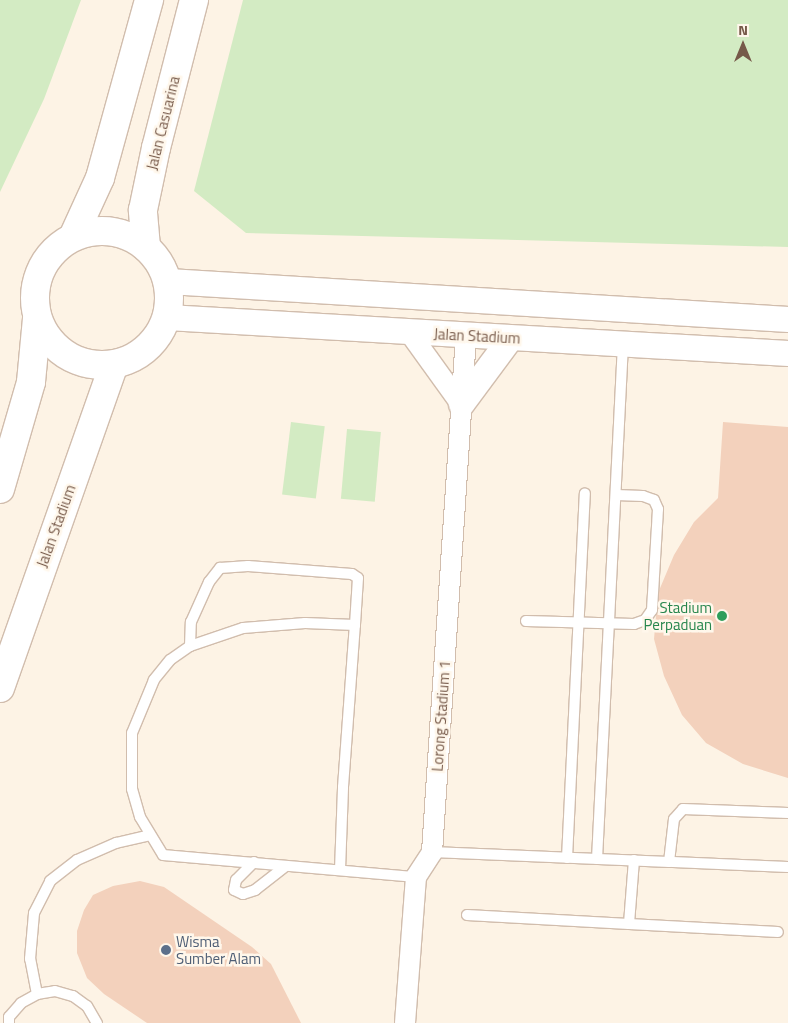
<!DOCTYPE html>
<html>
<head>
<meta charset="utf-8">
<style>
  body { margin:0 }
  #map { position:relative; width:788px; height:1023px; overflow:hidden; background:#fdf3e5; font-family:"Titillium Web",sans-serif }
  div>[style] { position:absolute }
  .green>* { inset:0; background:#d3ebc3; transform-origin:0 0 }
  .building>* { inset:0; background:#f3d1bc }
  .roads { filter:drop-shadow(1px 0 #d1bdad) drop-shadow(-1px 0 #d1bdad) drop-shadow(0 1px #d1bdad) drop-shadow(0 -1px #d1bdad) }
  .service>* { height:10px; margin:-5px; padding:0 5px; transform-origin:5px; border-radius:5px; background:#fff }
  .minor>* { height:20px; margin:-10px; padding:0 10px; transform-origin:10px; border-radius:10px; background:#fff }
  .tertiary>* { height:25px; margin:-12.5px; padding:0 12.5px; transform-origin:12.5px; border-radius:12.5px; background:#fff }
  .secondary>* { height:28px; margin:-14px; padding:0 14px; transform-origin:14px; border-radius:14px; background:#fff }
  .secondary>.ring { margin:-14px; padding:0; box-sizing:content-box; background:none; border:28px solid #fff; border-radius:50% }
  .dots>* { width:14px; height:14px; translate:-50% -50%; box-sizing:border-box; border:2px solid #fff7eb; border-radius:50% }
  span { translate:-50% -50%; white-space:nowrap; text-align:center; line-height:1.15; -webkit-text-stroke:5px #fff7eb; paint-order:stroke }
  .street-label { font-size:15px; color:#765949 }
  .leisure-label { font-size:15px; color:#27864d }
  .right { translate:-100% -50%; text-align:right }
  .service-label { font-size:15px; color:#4e5e75 }
  .left { translate:0 -50%; text-align:left }
  .north { position:absolute; left:718px; top:20px; width:50px; height:50px; -webkit-text-stroke:4px #fff7eb; paint-order:stroke; rotate:0deg; font-size:14px; font-weight:700; line-height:20px; text-align:center; color:#765949 }
  .north::after { content:''; display:block; margin:auto; width:18px; height:22px; background:#765949; clip-path:polygon(50% 0,100% 100%,50% 72%,0 100%) }
</style>
</head>
<body>
<div id="map">
  <div class="green">
    <i style="clip-path:polygon(0 0,81px 0,44px 99px,0 192px)"></i>
    <i style="clip-path:polygon(243px 0,788px 0,788px 247px,246px 233px,194px 191px)"></i>
    <i style="left:291px;top:422px;width:34px;height:73px;rotate:7deg"></i>
    <i style="left:347px;top:429px;width:34px;height:70px;rotate:5deg"></i>
  </div>
  <div class="building">
    <i style="clip-path:polygon(723px 422px,788px 427px,788px 778px,743px 764px,706px 743px,682px 715px,664px 676px,654px 639px,658px 593px,674px 555px,694px 522px,718px 498px)"></i>
    <i style="clip-path:polygon(140px 881px,164px 887px,252px 947px,271px 964px,301px 1023px,147px 1023px,104px 994px,87px 978px,77px 953px,77px 931px,84px 910px,93px 895px,113px 886px)"></i>
  </div>
  <div class="roads">
    <div class="service">
      <i style="left:526px;top:621px;width:108px;rotate:1.6deg"></i>
      <i style="left:634px;top:624px;width:12px;rotate:-20deg"></i>
      <i style="left:645px;top:620px;width:12px;rotate:-55deg"></i>
      <i style="left:652px;top:610px;width:101px;rotate:-86.6deg"></i>
      <i style="left:658px;top:509px;width:10px;rotate:-114deg"></i>
      <i style="left:654px;top:500px;width:12px;rotate:-160deg"></i>
      <i style="left:643px;top:496px;width:27px;rotate:-178deg"></i>
      <i style="left:190px;top:646px;width:24px;rotate:-88deg"></i>
      <i style="left:191px;top:622px;width:44px;rotate:-65.8deg"></i>
      <i style="left:209px;top:582px;width:18px;rotate:-52deg"></i>
      <i style="left:220px;top:568px;width:28px;rotate:-4deg"></i>
      <i style="left:248px;top:566px;width:104px;rotate:4.4deg"></i>
      <i style="left:352px;top:574px;width:7px;rotate:34deg"></i>
      <i style="left:358px;top:578px;width:47px;rotate:93.7deg"></i>
      <i style="left:355px;top:625px;width:50px;rotate:-177.7deg"></i>
      <i style="left:305px;top:623px;width:62px;rotate:175.4deg"></i>
      <i style="left:243px;top:628px;width:56px;rotate:161.2deg"></i>
      <i style="left:190px;top:646px;width:24px;rotate:145deg"></i>
      <i style="left:170px;top:660px;width:26px;rotate:129deg"></i>
      <i style="left:154px;top:680px;width:57px;rotate:112.5deg"></i>
      <i style="left:132px;top:733px;width:56px;rotate:90deg"></i>
      <i style="left:132px;top:789px;width:29px;rotate:74deg"></i>
      <i style="left:140px;top:817px;width:44px;rotate:58.8deg"></i>
      <i style="left:163px;top:855px;width:254px;rotate:5deg"></i>
      <i style="left:432px;top:852px;width:356px;rotate:2.4deg"></i>
      <i style="left:567px;top:858px;width:365px;rotate:-87.2deg"></i>
      <i style="left:597px;top:859px;width:516px;rotate:-87.11deg"></i>
      <i style="left:634px;top:860px;width:64px;rotate:94.5deg"></i>
      <i style="left:629px;top:924px;width:149px;rotate:3.1deg"></i>
      <i style="left:254px;top:862px;width:25px;rotate:135deg"></i>
      <i style="left:236px;top:880px;width:10px;rotate:101deg"></i>
      <i style="left:234px;top:890px;width:10px;rotate:24deg"></i>
      <i style="left:243px;top:894px;width:13px;rotate:-18deg"></i>
      <i style="left:255px;top:890px;width:39px;rotate:-38deg"></i>
      <i style="left:669px;top:862px;width:43px;rotate:-83.4deg"></i>
      <i style="left:674px;top:819px;width:13px;rotate:-48deg"></i>
      <i style="left:683px;top:809px;width:105px;rotate:2.2deg"></i>
      <i style="left:340px;top:870px;width:83px;rotate:-87.9deg"></i>
      <i style="left:343px;top:787px;width:162px;rotate:-85.8deg"></i>
      <i style="left:467px;top:915px;width:162px;rotate:3.2deg"></i>
      <i style="left:37px;top:994px;width:36px;rotate:-101deg"></i>
      <i style="left:30px;top:959px;width:46px;rotate:-85deg"></i>
      <i style="left:34px;top:913px;width:36px;rotate:-63deg"></i>
      <i style="left:50px;top:881px;width:34px;rotate:-38deg"></i>
      <i style="left:77px;top:860px;width:43px;rotate:-23.6deg"></i>
      <i style="left:116px;top:843px;width:35px;rotate:-13deg"></i>
      <i style="left:9px;top:1023px;width:6px;rotate:-90deg"></i>
      <i style="left:9px;top:1017px;width:18px;rotate:-49deg"></i>
      <i style="left:21px;top:1003px;width:18px;rotate:-29deg"></i>
      <i style="left:37px;top:994px;width:18px;rotate:-9deg"></i>
      <i style="left:55px;top:991px;width:19px;rotate:16deg"></i>
      <i style="left:73px;top:996px;width:17px;rotate:36deg"></i>
      <i style="left:87px;top:1006px;width:20px;rotate:60deg"></i>
    </div>
    <div class="minor">
      <i style="left:409px;top:332px;width:89px;rotate:54.2deg"></i>
      <i style="left:405px;top:1023px;width:146px;rotate:-85.7deg"></i>
      <i style="left:416px;top:877px;width:30px;rotate:-57deg"></i>
      <i style="left:432px;top:852px;width:517px;rotate:-86.23deg"></i>
    </div>
    <div class="tertiary">
      <i style="left:168px;top:281px;width:621px;rotate:3.51deg"></i>
      <i style="left:167px;top:317px;width:622px;rotate:3.32deg"></i>
      <i style="left:461px;top:404px;width:82px;rotate:-53.4deg"></i>
    </div>
    <div class="secondary">
      <i class="ring" style="left:35px;top:231px;width:106px;height:106px"></i>
      <i style="left:73px;top:237px;width:65px;rotate:-65.4deg"></i>
      <i style="left:100px;top:178px;width:185px;rotate:-74.6deg"></i>
      <i style="left:146px;top:247px;width:37px;rotate:-95deg"></i>
      <i style="left:143px;top:210px;width:63px;rotate:-78.2deg"></i>
      <i style="left:156px;top:148px;width:153px;rotate:-75.6deg"></i>
      <i style="left:0;top:489px;width:111px;rotate:-73.8deg"></i>
      <i style="left:31px;top:382px;width:64px;rotate:-84.6deg"></i>
      <i style="left:0;top:688px;width:343px;rotate:-70.6deg"></i>
    </div>
  </div>
  <div class="dots">
    <i style="left:722px;top:616px;background:#2e9e5b"></i>
    <i style="left:166px;top:950px;background:#5c6f8a"></i>
  </div>
  <div class="street-label">
    <span style="left:163px;top:123px;rotate:-76deg">Jalan Casuarina</span>
    <span style="left:477px;top:336px;rotate:3deg">Jalan Stadium</span>
    <span style="left:56px;top:526px;rotate:-70deg">Jalan Stadium</span>
    <span style="left:441px;top:716px;rotate:-86deg">Lorong Stadium 1</span>
  </div>
  <div class="leisure-label">
    <span class="right" style="left:712px;top:616px">Stadium<br>Perpaduan</span>
  </div>
  <div class="service-label">
    <span class="left" style="left:176px;top:950px">Wisma<br>Sumber Alam</span>
  </div>
  <div class="north">N</div>
</div>
</body>
</html>
